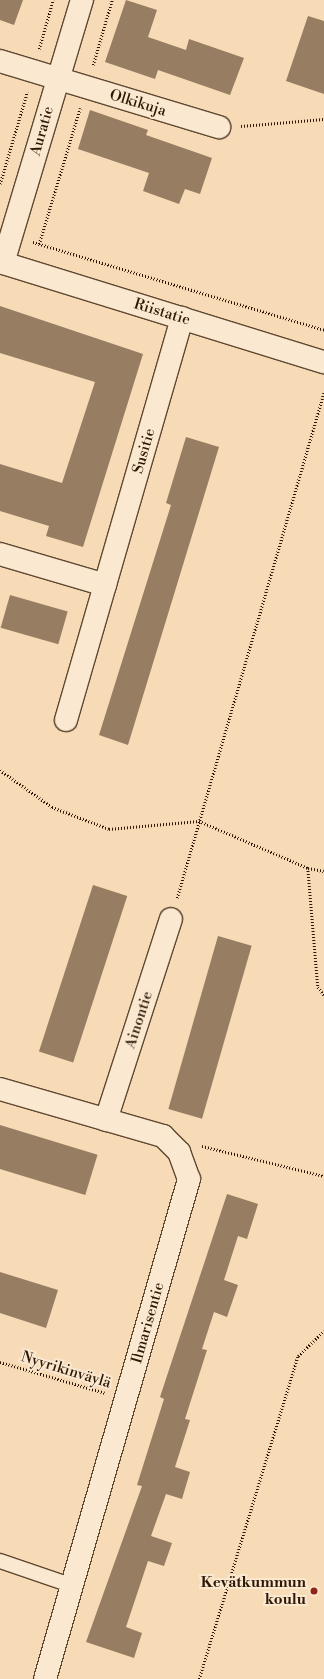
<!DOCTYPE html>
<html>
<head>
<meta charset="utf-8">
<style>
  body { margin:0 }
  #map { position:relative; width:324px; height:1679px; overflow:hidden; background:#f7dbb6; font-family:"Libre Bodoni",serif }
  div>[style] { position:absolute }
  .building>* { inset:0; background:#977d61; transform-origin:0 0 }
  .path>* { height:2.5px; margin-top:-1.25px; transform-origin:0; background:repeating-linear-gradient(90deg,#2e1705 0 1px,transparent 0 3px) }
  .roads { filter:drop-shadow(1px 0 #604831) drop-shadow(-1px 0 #604831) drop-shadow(0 1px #604831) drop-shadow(0 -1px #604831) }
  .lane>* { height:14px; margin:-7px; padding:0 7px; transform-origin:7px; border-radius:7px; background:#fae8d0 }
  .street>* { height:22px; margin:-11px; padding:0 11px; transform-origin:11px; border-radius:11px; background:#fae8d0 }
  .dots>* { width:11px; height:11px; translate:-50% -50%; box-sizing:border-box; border:2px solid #fae8d0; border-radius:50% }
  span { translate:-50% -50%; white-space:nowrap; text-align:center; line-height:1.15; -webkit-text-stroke:4px #fae8d0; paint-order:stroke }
  .street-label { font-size:15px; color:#2e1705 }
  .poi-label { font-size:15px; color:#2e1705; font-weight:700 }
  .right { translate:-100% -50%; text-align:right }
</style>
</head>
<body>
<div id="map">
  <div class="building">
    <i style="clip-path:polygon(0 0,23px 0,14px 25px,0 20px)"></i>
    <i style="clip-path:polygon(126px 0,157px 10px,148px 37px,186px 50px,189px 39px,244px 58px,230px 95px,158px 70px,155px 79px,105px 62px)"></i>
    <i style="clip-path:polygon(308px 16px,324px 21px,324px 94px,286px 81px)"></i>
    <i style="clip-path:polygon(90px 110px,148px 130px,146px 135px,212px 158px,200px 194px,185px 189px,179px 204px,143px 191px,149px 173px,78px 149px)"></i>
    <i style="clip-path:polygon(0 306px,143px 354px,83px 547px,46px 536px,49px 526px,0 511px,0 464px,62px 483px,95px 382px,0 353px)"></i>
    <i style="clip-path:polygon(186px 437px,219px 447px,128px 745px,99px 735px,171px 505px,166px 503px)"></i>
    <i style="left:10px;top:595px;width:60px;height:34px;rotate:16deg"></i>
    <i style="left:93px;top:885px;width:36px;height:175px;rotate:18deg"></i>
    <i style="left:218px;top:936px;width:35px;height:180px;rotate:16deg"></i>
    <i style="left:0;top:1125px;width:102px;height:42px;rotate:17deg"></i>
    <i style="clip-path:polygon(227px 1194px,258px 1204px,247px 1239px,238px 1236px,224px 1280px,238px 1285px,227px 1317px,214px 1312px,202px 1349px,207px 1350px,185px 1419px,190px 1420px,175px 1467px,190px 1472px,182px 1499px,166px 1494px,151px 1536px,172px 1543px,164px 1566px,148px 1561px,126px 1627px,142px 1633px,134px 1658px,86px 1642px,142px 1486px,137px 1485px,164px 1399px,160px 1397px)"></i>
    <i style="clip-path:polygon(0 1272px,58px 1290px,46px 1328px,0 1313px)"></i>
  </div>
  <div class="path">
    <i style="left:39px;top:49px;width:51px;rotate:-74.1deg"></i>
    <i style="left:93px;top:65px;width:68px;rotate:-73.7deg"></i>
    <i style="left:241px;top:126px;width:83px;rotate:-4.8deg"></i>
    <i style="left:0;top:184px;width:96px;rotate:-73.6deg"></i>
    <i style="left:33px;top:242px;width:304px;rotate:16.8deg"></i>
    <i style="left:39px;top:244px;width:142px;rotate:-73.2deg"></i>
    <i style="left:0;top:770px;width:64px;rotate:35.4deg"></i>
    <i style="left:52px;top:807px;width:61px;rotate:21.1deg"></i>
    <i style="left:109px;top:829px;width:90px;rotate:-5.1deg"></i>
    <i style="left:199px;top:821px;width:119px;rotate:23.3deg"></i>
    <i style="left:308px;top:868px;width:119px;rotate:85.2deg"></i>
    <i style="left:318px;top:987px;width:10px;rotate:53deg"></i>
    <i style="left:308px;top:868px;width:16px;rotate:11deg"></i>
    <i style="left:177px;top:898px;width:527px;rotate:-73.8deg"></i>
    <i style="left:202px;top:1146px;width:126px;rotate:13.8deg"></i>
    <i style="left:0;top:1362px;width:109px;rotate:16.4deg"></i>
    <i style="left:199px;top:1679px;width:338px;rotate:-73deg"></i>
    <i style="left:298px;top:1356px;width:36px;rotate:-44deg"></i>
  </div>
  <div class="roads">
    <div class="lane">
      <i style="left:0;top:1561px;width:77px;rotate:18.9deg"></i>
    </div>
    <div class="street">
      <i style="left:0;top:61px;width:229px;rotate:16.8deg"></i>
      <i style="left:0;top:262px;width:339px;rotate:17.2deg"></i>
      <i style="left:3px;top:263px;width:275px;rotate:-73.3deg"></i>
      <i style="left:0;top:554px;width:109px;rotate:16.4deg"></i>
      <i style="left:105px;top:585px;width:278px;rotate:-73.9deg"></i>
      <i style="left:66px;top:720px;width:141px;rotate:-73.9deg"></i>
      <i style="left:0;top:1089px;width:170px;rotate:16.1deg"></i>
      <i style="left:163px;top:1136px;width:23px;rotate:45deg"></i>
      <i style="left:179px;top:1152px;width:29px;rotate:70deg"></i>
      <i style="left:189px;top:1179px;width:520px;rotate:106.07deg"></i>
      <i style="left:106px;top:1120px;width:211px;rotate:-72.1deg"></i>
    </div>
  </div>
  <div class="dots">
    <i style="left:314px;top:1591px;background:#8f2418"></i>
  </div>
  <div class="street-label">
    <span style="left:138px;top:103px;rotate:17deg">Olkikuja</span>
    <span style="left:42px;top:131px;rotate:-74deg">Auratie</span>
    <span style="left:162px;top:312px;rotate:17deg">Riistatie</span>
    <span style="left:144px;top:451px;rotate:-74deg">Susitie</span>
    <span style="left:139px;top:1020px;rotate:-72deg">Ainontie</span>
    <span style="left:148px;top:1323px;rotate:-74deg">Ilmarisentie</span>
    <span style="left:66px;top:1370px;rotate:17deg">Nyyrikinväylä</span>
  </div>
  <div class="poi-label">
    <span class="right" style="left:306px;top:1591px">Kevätkummun<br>koulu</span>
  </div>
</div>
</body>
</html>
